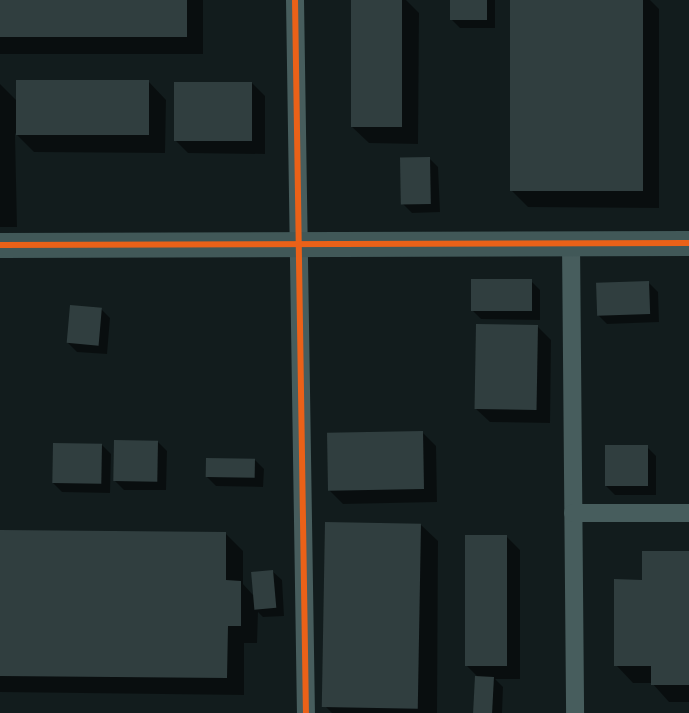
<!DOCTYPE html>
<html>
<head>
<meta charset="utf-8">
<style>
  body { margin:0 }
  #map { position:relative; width:689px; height:713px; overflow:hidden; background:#121c1d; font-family:Roboto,sans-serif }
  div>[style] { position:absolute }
  .shadow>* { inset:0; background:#0007; transform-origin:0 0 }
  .building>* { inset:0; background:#303e3f; transform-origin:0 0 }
  .street>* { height:18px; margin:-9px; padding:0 9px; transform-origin:9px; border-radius:9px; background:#475d5d }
  .secondary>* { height:25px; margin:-12.5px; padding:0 12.5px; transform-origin:12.5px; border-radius:12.5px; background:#415858 }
  .cycleway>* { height:6px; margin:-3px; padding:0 3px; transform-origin:3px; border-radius:3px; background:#ea6118 }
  span { translate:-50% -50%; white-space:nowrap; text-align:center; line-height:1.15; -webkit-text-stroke:4px #0e1f21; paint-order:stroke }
</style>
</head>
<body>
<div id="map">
  <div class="shadow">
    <i style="left:0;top:0;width:203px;height:54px"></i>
    <i style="clip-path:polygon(353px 0,406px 0,419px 13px,418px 144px,369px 143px,351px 126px)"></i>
    <i style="clip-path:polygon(451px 0,495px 0,495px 28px,460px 28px,451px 19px)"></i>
    <i style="clip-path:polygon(511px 0,650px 0,659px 9px,659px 208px,528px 207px,511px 190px)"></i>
    <i style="clip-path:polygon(149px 82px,166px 100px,165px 153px,34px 152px,15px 133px,17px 227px,0 227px,0 84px,17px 101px)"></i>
    <i style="clip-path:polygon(252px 83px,265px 96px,265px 154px,188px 153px,175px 140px)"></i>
    <i style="clip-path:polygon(429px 158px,438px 167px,440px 212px,412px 213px,403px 204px)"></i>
    <i style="clip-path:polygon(531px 281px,540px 290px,540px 320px,481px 319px,472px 310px)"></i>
    <i style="clip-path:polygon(648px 282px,658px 292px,659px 322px,607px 324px,598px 315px)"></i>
    <i style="clip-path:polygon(101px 309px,110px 318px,107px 354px,77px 352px,68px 343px)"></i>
    <i style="clip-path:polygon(537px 326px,551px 340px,550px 423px,490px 422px,476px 409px)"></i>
    <i style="clip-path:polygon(422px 432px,436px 446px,437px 502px,343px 504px,329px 490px)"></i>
    <i style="clip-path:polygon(158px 442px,167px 451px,166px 490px,124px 490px,115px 481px)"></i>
    <i style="clip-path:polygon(102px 445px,111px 454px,110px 493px,62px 492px,53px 483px)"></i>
    <i style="clip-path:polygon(647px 447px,656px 456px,656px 495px,615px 495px,606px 486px)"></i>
    <i style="clip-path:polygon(255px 460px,264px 469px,263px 487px,216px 486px,207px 477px)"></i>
    <i style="clip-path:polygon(420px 524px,438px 541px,437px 713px,332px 713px,325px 706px)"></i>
    <i style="clip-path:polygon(0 531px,226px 534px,243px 551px,243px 584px,253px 595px,272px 571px,282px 580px,284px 616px,263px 617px,258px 612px,257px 643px,244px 643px,244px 695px,0 692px)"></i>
    <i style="clip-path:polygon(507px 537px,520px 550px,520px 679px,495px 679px,503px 687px,502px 713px,475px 713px,479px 678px,467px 666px)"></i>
    <i style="clip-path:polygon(689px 552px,689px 702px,669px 702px,652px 683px,633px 683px,616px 665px,643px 581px)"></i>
  </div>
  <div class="building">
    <i style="left:0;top:0;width:187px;height:37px"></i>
    <i style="left:351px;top:0;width:51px;height:127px"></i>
    <i style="left:450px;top:0;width:37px;height:20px"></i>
    <i style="left:510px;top:0;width:133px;height:191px"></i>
    <i style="left:16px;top:80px;width:133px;height:55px"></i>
    <i style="left:174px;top:82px;width:78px;height:59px"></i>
    <i style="left:430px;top:157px;width:47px;height:30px;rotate:89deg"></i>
    <i style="left:471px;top:279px;width:61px;height:32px"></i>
    <i style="left:649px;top:281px;width:33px;height:53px;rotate:88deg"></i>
    <i style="left:70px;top:305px;width:32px;height:38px;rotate:5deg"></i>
    <i style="left:476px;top:324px;width:62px;height:85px;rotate:1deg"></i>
    <i style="left:423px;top:431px;width:58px;height:96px;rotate:89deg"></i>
    <i style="left:114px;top:440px;width:44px;height:41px;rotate:1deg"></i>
    <i style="left:53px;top:443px;width:49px;height:40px;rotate:1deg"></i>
    <i style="left:605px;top:445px;width:43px;height:41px"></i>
    <i style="left:206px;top:458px;width:49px;height:19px;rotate:1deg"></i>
    <i style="left:325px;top:522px;width:96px;height:185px;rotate:1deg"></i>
    <i style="clip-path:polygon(0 530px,226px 532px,226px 580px,241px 581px,241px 626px,228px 626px,227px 678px,0 676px)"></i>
    <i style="left:465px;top:535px;width:42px;height:131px"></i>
    <i style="clip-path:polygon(642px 551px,689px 551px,689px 685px,651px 685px,651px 666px,614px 666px,614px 579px,642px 580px)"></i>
    <i style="left:273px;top:570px;width:38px;height:22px;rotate:85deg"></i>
    <i style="left:475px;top:676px;width:19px;height:37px;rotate:3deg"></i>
  </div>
  <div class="street">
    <i style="left:295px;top:0;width:713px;rotate:89.12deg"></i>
    <i style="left:571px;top:243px;width:470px;rotate:89.5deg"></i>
    <i style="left:573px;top:513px;width:116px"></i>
  </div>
  <div class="secondary">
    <i style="left:0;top:245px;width:689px;rotate:-0.17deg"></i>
  </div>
  <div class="cycleway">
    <i style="left:295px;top:0;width:713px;rotate:89.12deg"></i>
    <i style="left:0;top:245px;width:689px;rotate:-0.17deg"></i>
  </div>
</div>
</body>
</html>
